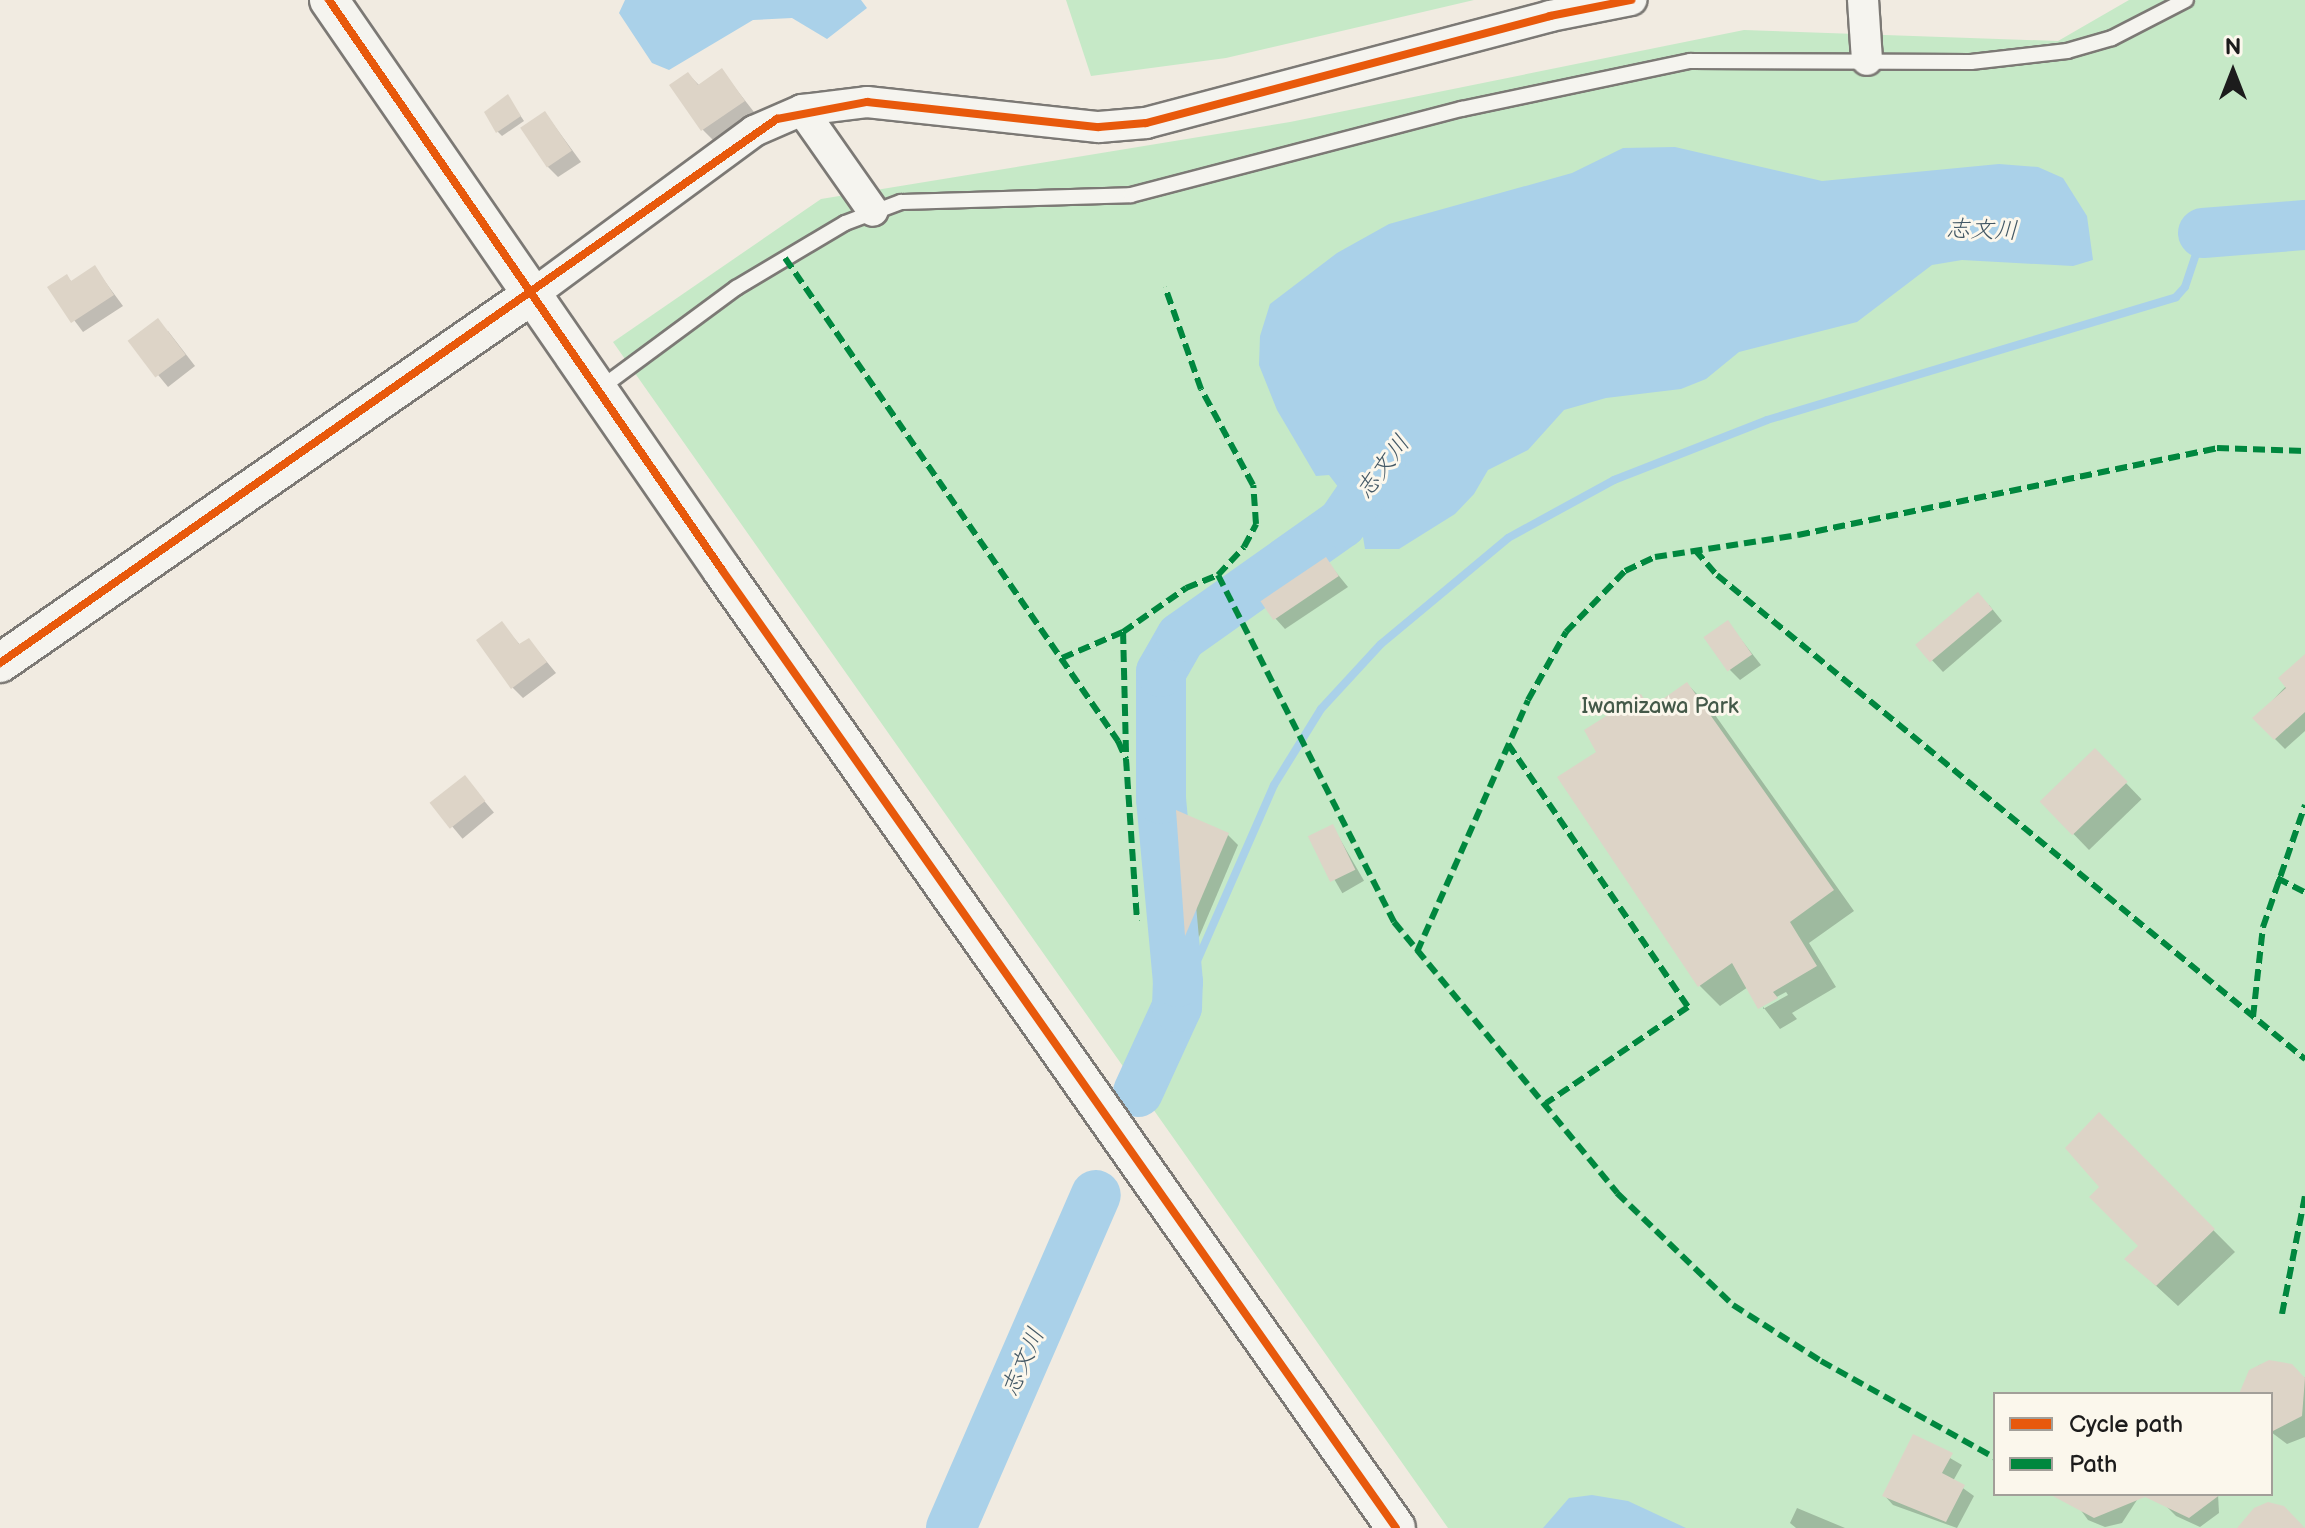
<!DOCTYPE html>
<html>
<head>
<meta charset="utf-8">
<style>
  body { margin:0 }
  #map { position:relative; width:2305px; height:1528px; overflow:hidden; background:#f1ebe1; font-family:"Balsamiq Sans","Klee One",sans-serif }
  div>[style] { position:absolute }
  .green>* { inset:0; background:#c6e9c7 }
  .water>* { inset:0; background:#aad1e9 }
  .shadow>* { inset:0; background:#0003; transform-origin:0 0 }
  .stream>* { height:8px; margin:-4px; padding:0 4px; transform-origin:4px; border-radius:4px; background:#aad1e9 }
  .river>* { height:50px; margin:-25px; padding:0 25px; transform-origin:25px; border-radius:25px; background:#aad1e9 }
  .building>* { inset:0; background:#ddd4c7; transform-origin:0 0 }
  .roads { filter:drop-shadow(2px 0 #7c7975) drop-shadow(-2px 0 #7c7975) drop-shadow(0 2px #7c7975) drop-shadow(0 -2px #7c7975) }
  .service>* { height:14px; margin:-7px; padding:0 7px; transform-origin:7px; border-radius:7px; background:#f5f4ef }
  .minor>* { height:30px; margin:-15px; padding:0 15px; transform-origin:15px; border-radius:15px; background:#f5f4ef }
  .tertiary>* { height:38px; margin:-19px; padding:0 19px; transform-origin:19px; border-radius:19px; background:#f5f4ef }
  .quiet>* { height:6px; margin-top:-3px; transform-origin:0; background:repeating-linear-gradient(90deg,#00873e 0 12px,transparent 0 18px) }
  .cycleway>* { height:8px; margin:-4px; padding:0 4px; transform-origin:4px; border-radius:4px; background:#e8590c }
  span { translate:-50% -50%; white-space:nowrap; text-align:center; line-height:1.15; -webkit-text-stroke:6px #fbf7ec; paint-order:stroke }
  .park-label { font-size:22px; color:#445949 }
  .water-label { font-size:24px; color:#435865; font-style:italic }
  .legend { position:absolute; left:1993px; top:1392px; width:280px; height:104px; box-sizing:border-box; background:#fbf7ec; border:2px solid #a29f99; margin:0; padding:10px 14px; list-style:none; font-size:24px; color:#1c1c1c }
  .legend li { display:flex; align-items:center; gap:16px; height:40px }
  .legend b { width:40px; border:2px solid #a29f99 }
  .north { position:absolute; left:2193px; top:32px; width:80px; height:80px; -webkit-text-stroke:6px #fbf7ec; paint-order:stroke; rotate:0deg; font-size:22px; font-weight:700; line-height:32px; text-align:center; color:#1c1c1c }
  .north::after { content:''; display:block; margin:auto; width:28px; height:36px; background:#1c1c1c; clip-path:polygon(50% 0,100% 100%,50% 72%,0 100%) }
</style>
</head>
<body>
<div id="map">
  <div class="green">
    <i style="clip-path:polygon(1066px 0,1474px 0,1226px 58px,1091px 76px)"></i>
    <i style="clip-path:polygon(evenodd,2129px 0,2305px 0,2305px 1528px,1448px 1528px,613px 342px,821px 199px,1290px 122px,1744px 30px,2058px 41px,2129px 0,1995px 1394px,2271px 1394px,2271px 1494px,1995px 1494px,1995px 1394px)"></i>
  </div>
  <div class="water">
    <i style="clip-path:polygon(625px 0,861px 0,867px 8px,827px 39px,792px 18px,753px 20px,669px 70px,652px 63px,619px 13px)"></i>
    <i style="clip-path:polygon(1675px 147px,1822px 181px,1999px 164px,2038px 167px,2063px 178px,2087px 216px,2093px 260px,2073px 266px,1962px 260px,1932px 265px,1857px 322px,1739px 352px,1706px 379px,1681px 389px,1606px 398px,1564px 410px,1528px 450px,1488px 470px,1474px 494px,1455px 514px,1399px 549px,1365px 549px,1362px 531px,1347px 537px,1335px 502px,1342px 492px,1329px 475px,1316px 476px,1277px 410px,1259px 365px,1260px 336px,1270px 304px,1337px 253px,1389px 224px,1572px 173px,1623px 148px)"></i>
    <i style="clip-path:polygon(1592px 1495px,1628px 1501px,1686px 1528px,1543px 1528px,1569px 1498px)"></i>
  </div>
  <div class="shadow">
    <i style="clip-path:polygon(722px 71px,754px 112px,713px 140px,703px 130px,688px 74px,700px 86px)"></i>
    <i style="clip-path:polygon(508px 97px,524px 121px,502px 136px,497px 131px)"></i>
    <i style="clip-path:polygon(545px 113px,581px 162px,558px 177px,548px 167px)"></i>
    <i style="clip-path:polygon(95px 268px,123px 306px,83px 332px,50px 288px,67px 277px,72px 282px)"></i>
    <i style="clip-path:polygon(168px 331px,195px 366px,168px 387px,131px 342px)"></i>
    <i style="clip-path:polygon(1326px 560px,1348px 587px,1285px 629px,1275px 618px)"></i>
    <i style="clip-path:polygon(1989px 605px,2002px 621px,1943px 672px,1919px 646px)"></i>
    <i style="clip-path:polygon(1728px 623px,1761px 665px,1740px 680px,1730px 670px)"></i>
    <i style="clip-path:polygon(502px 624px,521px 646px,529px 640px,556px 673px,523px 698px,512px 687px)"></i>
    <i style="clip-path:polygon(2305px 666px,2305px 731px,2285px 749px,2255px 719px)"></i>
    <i style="clip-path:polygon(evenodd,1687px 684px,1708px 705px,1854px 911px,1809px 943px,1836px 987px,1792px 1013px,1797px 1019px,1780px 1029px,1748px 987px,1720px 1006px,1700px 986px,1560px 777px,1598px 752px,1641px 696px,1653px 708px,1687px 684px,1786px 992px,1788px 995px,1763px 1009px,1763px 1004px,1786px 992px)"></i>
    <i style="left:2095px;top:751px;width:67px;height:73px;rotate:46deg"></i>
    <i style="left:465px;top:778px;width:45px;height:41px;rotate:50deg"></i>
    <i style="clip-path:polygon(1178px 814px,1228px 835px,1238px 845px,1196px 944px,1187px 935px)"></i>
    <i style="left:1333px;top:827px;width:62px;height:25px;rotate:60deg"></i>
    <i style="clip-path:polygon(2099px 1115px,2235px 1252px,2178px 1306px,2127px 1259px,2141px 1246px,2102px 1187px)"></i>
    <i style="clip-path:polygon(2280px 1362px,2305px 1378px,2305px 1437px,2287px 1444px,2271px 1432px,2271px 1394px,2243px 1394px,2259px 1365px)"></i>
    <i style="clip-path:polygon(1914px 1437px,1962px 1465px,1953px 1481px,1974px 1496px,1957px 1528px,1893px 1505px,1884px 1495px)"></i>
    <i style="clip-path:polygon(2069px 1494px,2133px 1494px,2137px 1500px,2122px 1523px,2105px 1527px,2088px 1520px)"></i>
    <i style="clip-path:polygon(2164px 1494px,2218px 1494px,2219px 1513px,2200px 1527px,2176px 1516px,2165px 1505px)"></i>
    <i style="clip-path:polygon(1797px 1508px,1845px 1528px,1796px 1528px,1790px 1523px)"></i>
  </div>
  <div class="stream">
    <i style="left:1177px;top:1007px;width:242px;rotate:-66.4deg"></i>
    <i style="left:1274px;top:785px;width:89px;rotate:-58.3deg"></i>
    <i style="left:1321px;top:709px;width:88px;rotate:-47.3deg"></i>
    <i style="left:1381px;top:644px;width:165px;rotate:-39.8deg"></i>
    <i style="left:1508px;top:538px;width:121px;rotate:-28.7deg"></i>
    <i style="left:1614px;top:480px;width:164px;rotate:-21.4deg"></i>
    <i style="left:1767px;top:420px;width:427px;rotate:-16.7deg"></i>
    <i style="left:2176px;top:297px;width:13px;rotate:-48deg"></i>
    <i style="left:2185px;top:287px;width:57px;rotate:-71.6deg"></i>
  </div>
  <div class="river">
    <i style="left:2203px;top:233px;width:102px;rotate:-4.5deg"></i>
    <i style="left:1138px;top:1092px;width:94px;rotate:-65.4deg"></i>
    <i style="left:1177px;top:1007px;width:25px;rotate:-88deg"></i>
    <i style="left:1178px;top:982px;width:184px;rotate:-95.3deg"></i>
    <i style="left:1161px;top:799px;width:127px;rotate:-90deg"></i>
    <i style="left:1161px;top:672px;width:40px;rotate:-60.3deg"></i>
    <i style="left:1181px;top:637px;width:197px;rotate:-35.3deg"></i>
    <i style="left:1342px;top:523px;width:69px;rotate:-55.6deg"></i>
    <i style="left:951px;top:1528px;width:363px;rotate:-66.5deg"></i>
  </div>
  <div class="building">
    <i style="clip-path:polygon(722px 68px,745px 101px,701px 131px,669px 85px,688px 72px,698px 85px)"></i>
    <i style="clip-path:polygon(508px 94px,521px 116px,496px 133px,484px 112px)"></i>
    <i style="left:545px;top:111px;width:48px;height:30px;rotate:56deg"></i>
    <i style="clip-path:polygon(95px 265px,114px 295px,71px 323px,47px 287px,67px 274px,71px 281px)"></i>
    <i style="left:158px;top:318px;width:46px;height:38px;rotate:53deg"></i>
    <i style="left:1326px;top:557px;width:23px;height:79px;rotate:56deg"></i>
    <i style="left:1978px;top:592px;width:23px;height:82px;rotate:50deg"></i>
    <i style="left:1728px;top:620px;width:42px;height:30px;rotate:55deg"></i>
    <i style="clip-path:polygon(502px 621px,519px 644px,529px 638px,547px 662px,511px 689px,476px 640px)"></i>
    <i style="clip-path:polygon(2305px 654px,2305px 712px,2274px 740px,2252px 718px,2286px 688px,2278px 678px)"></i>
    <i style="clip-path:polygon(1687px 682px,1834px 890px,1790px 922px,1817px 966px,1773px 992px,1778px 998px,1758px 1009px,1732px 963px,1698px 987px,1557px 777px,1596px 752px,1584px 730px,1641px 694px,1650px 708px)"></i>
    <i style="left:2095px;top:748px;width:47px;height:77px;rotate:46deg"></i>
    <i style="left:465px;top:775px;width:33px;height:45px;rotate:52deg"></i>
    <i style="clip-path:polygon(1176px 810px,1229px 833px,1185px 936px)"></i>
    <i style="left:1333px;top:824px;width:51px;height:28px;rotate:64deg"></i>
    <i style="clip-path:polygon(2099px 1112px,2215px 1229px,2156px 1286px,2124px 1259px,2138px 1246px,2089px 1197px,2099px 1187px,2065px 1148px)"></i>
    <i style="clip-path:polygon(2269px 1360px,2292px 1364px,2305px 1378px,2302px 1416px,2271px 1432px,2271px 1394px,2239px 1394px,2249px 1370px)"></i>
    <i style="clip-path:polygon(1913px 1434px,1953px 1453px,1942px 1473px,1965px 1485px,1946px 1522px,1882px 1496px)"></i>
    <i style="clip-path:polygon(2049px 1494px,2221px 1494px,2189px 1518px,2145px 1497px,2094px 1518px)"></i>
    <i style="clip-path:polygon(2268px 1502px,2284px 1506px,2305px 1528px,2237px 1528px,2254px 1508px)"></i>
  </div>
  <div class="roads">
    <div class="service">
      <i style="left:598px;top:390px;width:172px;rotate:-36.5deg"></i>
      <i style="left:736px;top:288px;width:127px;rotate:-30.8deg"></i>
      <i style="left:845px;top:223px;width:60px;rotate:-20.6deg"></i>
      <i style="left:901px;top:202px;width:230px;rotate:-1.7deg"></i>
      <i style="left:1131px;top:195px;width:342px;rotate:-14.6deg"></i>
      <i style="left:1462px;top:109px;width:233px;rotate:-11.9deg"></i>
      <i style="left:1690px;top:61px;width:281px;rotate:0.2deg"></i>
      <i style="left:1971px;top:62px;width:97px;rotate:-6.5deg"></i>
      <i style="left:2067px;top:51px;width:47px;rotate:-16.1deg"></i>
      <i style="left:2112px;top:38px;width:83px;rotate:-27.2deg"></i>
    </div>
    <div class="minor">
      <i style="left:1863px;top:0;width:60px;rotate:86.2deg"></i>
      <i style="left:802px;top:110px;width:123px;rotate:54.9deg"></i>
      <i style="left:533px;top:294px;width:275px;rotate:-36.4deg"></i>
      <i style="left:754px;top:131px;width:52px;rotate:-23.6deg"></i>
      <i style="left:802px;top:110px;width:65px;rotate:-7deg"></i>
      <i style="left:867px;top:102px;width:233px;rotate:6.2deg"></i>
      <i style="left:1099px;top:127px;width:47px;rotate:-4.9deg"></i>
      <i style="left:1146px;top:123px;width:418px;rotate:-14.8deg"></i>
      <i style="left:1550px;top:16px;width:83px;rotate:-11.2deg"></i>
    </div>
    <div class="tertiary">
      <i style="left:329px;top:0;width:692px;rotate:55.41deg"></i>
      <i style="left:722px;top:570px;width:1171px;rotate:54.87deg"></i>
      <i style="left:0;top:663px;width:648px;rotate:-34.7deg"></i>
    </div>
  </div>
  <div class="quiet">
    <i style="left:785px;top:258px;width:587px;rotate:55.42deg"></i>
    <i style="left:1118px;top:741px;width:20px;rotate:66deg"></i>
    <i style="left:1126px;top:759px;width:162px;rotate:86.1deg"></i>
    <i style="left:1695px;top:550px;width:33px;rotate:49deg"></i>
    <i style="left:1717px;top:575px;width:762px;rotate:39.46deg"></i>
    <i style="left:1218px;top:575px;width:389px;rotate:63.1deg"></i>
    <i style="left:1394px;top:922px;width:351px;rotate:50.5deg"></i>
    <i style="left:1617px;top:1193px;width:161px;rotate:44deg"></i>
    <i style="left:1733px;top:1305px;width:104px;rotate:32.5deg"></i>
    <i style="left:1821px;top:1361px;width:199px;rotate:29.1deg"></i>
    <i style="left:1062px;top:658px;width:66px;rotate:-23.1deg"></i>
    <i style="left:1508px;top:744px;width:319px;rotate:55.6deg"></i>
    <i style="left:1688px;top:1007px;width:171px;rotate:145.9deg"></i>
    <i style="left:1126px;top:752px;width:120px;rotate:-91.4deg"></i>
    <i style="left:1123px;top:632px;width:77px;rotate:-34.9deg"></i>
    <i style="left:1186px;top:588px;width:35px;rotate:-22deg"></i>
    <i style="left:1218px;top:575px;width:38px;rotate:-47deg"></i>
    <i style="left:1244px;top:547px;width:26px;rotate:-62deg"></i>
    <i style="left:1256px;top:524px;width:39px;rotate:-94deg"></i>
    <i style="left:1253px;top:485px;width:109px;rotate:-118.4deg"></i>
    <i style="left:1201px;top:389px;width:108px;rotate:-109.4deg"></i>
    <i style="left:2277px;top:878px;width:31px;rotate:27deg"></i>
    <i style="left:1417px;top:952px;width:275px;rotate:-66.2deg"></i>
    <i style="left:1528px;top:700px;width:78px;rotate:-60.8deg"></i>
    <i style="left:1566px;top:632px;width:85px;rotate:-46deg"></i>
    <i style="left:1625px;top:571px;width:33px;rotate:-25deg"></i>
    <i style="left:1655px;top:557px;width:145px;rotate:-8.7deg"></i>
    <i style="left:1798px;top:535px;width:428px;rotate:-11.7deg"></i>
    <i style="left:2217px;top:448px;width:88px;rotate:2deg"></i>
    <i style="left:2253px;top:1017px;width:91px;rotate:-83.7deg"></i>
    <i style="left:2263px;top:927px;width:129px;rotate:-71deg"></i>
    <i style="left:2282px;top:1314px;width:120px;rotate:-79deg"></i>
  </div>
  <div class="cycleway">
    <i style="left:329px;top:0;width:692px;rotate:55.41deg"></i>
    <i style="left:722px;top:570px;width:1171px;rotate:54.87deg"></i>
    <i style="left:0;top:663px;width:949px;rotate:-35deg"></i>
    <i style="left:777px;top:119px;width:92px;rotate:-10.7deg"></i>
    <i style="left:867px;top:102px;width:233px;rotate:6.2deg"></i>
    <i style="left:1099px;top:127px;width:47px;rotate:-4.9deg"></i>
    <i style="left:1146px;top:123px;width:418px;rotate:-14.8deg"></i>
    <i style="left:1550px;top:16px;width:83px;rotate:-11.2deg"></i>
  </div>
  <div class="park-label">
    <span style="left:1660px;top:707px">Iwamizawa Park</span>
  </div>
  <div class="water-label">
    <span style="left:1982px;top:230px;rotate:2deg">志文川</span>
    <span style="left:1383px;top:467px;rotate:-53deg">志文川</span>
    <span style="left:1023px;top:1362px;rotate:-66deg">志文川</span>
  </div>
  <ul class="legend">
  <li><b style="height:10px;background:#e8590c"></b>Cycle path</li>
  <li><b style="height:10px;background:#00873e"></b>Path</li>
  </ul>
  <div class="north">N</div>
</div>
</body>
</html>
